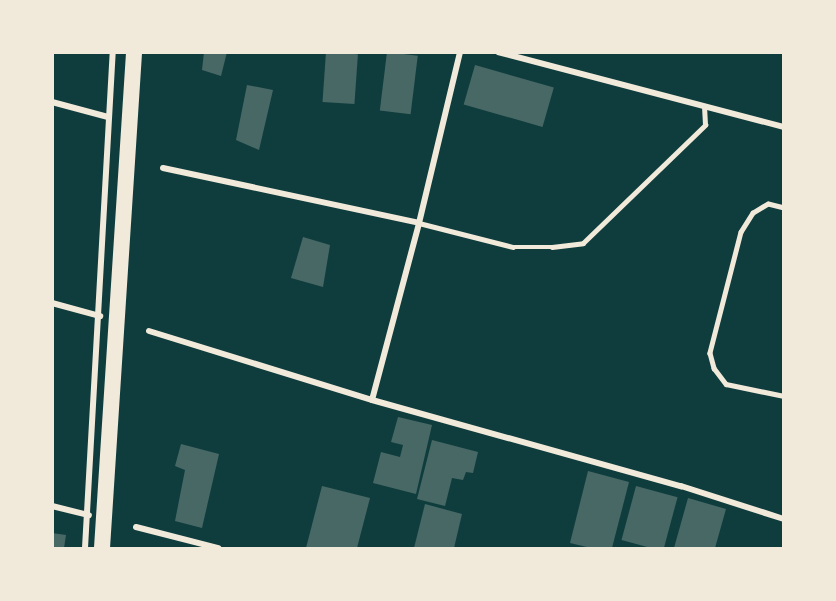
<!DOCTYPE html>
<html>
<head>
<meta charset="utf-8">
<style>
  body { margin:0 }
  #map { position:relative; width:836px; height:601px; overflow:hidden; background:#0f3d3e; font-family:"Libre Baskerville",serif }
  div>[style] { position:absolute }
  .building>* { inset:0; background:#486865; transform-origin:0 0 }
  .service>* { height:4.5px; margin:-2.25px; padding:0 2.25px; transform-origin:2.25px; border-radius:2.25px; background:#f1e9da }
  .minor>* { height:6px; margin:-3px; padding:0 3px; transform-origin:3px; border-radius:3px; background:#f1e9da }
  .trunk>* { height:16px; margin:-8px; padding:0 8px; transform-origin:8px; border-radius:8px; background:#f1e9da }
  span { translate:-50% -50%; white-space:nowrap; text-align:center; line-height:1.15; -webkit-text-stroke:4.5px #f1e9da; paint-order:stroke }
  .frame { position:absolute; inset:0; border:54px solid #f1e9da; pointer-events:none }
</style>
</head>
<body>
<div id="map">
  <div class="building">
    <i style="clip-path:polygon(204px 52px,227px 52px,221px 76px,202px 70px)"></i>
    <i style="left:326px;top:52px;width:32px;height:50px;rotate:4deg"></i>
    <i style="left:387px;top:52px;width:31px;height:59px;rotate:7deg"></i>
    <i style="left:475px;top:65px;width:82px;height:41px;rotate:16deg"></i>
    <i style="clip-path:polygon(247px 85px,273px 90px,259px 150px,236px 140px)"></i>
    <i style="clip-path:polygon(303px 237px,330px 245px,323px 287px,291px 278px)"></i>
    <i style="clip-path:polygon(398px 417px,432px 425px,416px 494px,373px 483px,381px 452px,400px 457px,403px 445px,391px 442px)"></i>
    <i style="clip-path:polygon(432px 440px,478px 452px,473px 473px,466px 472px,463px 480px,452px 478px,445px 506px,417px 499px)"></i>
    <i style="clip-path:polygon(181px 444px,219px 454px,202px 528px,175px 521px,185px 470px,175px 466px)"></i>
    <i style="clip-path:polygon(588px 471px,629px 482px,612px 548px,591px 548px,570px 543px)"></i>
    <i style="clip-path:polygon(322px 486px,370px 498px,357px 548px,306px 548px)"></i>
    <i style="left:636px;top:486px;width:43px;height:56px;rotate:15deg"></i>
    <i style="clip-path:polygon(688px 498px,726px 509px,715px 548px,674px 548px)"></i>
    <i style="clip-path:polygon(425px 504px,462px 514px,454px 548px,414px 548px)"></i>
    <i style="clip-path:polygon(52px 533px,66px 535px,64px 548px,52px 548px)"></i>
  </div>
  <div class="service">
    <i style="left:784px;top:208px;width:16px;rotate:-166deg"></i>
    <i style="left:768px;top:204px;width:17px;rotate:149deg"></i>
    <i style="left:753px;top:213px;width:22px;rotate:122deg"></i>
    <i style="left:741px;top:232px;width:125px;rotate:104.4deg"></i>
    <i style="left:710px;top:353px;width:16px;rotate:75deg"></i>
    <i style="left:714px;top:368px;width:20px;rotate:53deg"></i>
    <i style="left:726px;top:384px;width:59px;rotate:11.7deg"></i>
    <i style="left:419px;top:223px;width:97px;rotate:14.3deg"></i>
    <i style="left:513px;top:247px;width:39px"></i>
    <i style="left:552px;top:247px;width:31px;rotate:-7deg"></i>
    <i style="left:583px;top:243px;width:170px;rotate:-44deg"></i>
    <i style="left:705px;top:125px;width:18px;rotate:-93deg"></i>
  </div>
  <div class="minor">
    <i style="left:498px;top:52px;width:296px;rotate:14.7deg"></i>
    <i style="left:52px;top:102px;width:58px;rotate:15deg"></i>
    <i style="left:163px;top:168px;width:262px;rotate:12.1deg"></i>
    <i style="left:52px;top:303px;width:50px;rotate:15.2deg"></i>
    <i style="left:149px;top:331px;width:233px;rotate:17.2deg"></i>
    <i style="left:372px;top:400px;width:321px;rotate:15.6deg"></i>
    <i style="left:681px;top:486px;width:108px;rotate:17.8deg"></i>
    <i style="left:372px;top:400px;width:183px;rotate:-75.1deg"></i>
    <i style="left:419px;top:223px;width:176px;rotate:-76.5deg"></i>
    <i style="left:52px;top:506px;width:38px;rotate:14deg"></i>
    <i style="left:136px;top:527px;width:85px;rotate:14.4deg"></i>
    <i style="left:85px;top:548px;width:497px;rotate:-86.8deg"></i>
  </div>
  <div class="trunk">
    <i style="left:102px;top:548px;width:497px;rotate:-86.3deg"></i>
  </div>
  <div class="frame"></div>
</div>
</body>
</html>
